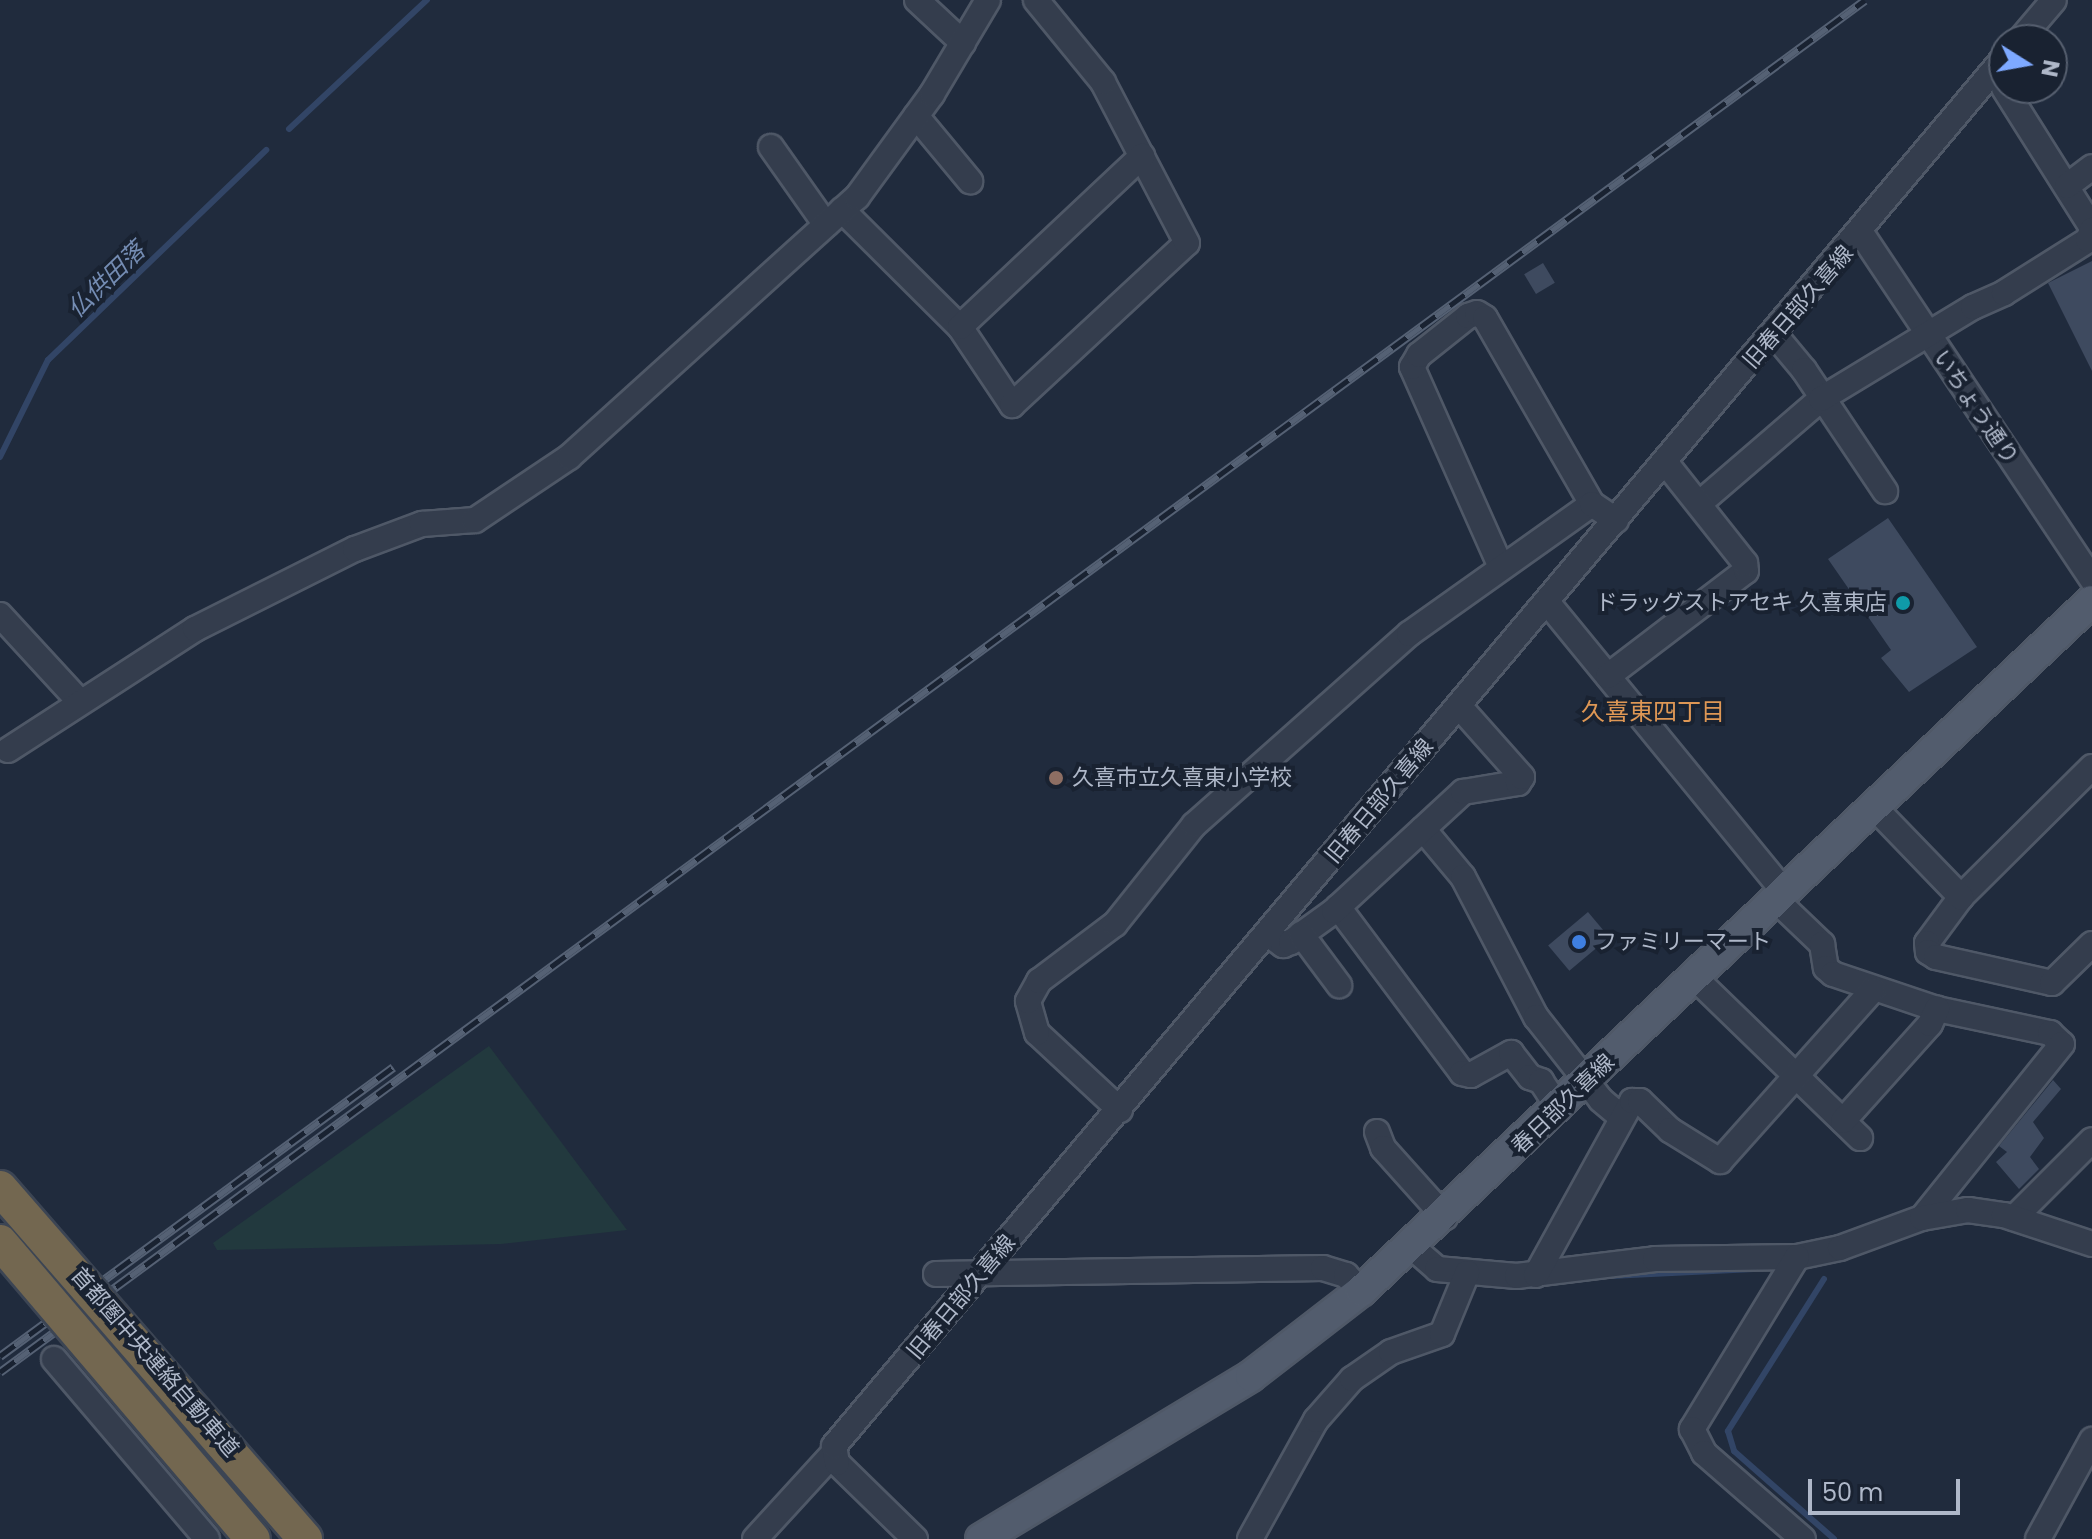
<!DOCTYPE html>
<html>
<head>
<meta charset="utf-8">
<style>
  body { margin:0 }
  #map { position:relative; width:2092px; height:1539px; overflow:hidden; background:#202b3d; font-family:Poppins,"Noto Sans JP",sans-serif }
  div>[style] { position:absolute }
  .green>* { inset:0; background:#22393e }
  .stream>* { height:6px; margin:-3px; padding:0 3px; transform-origin:3px; border-radius:3px; background:#324566 }
  .building>* { inset:0; background:#3e4a5f; transform-origin:0 0 }
  .roads { filter:drop-shadow(2px 0 #4f5867) drop-shadow(-2px 0 #4f5867) drop-shadow(0 2px #4f5867) drop-shadow(0 -2px #4f5867) }
  .minor>* { height:24px; margin:-12px; padding:0 12px; transform-origin:12px; border-radius:12px; background:#343d4d }
  .major>* { height:30px; margin:-15px; padding:0 15px; transform-origin:15px; border-radius:15px; background:#525c6d }
  .rail>* { height:9px; margin-top:-4.5px; transform-origin:0; background:repeating-linear-gradient(90deg,#192231 0 18px,#556174 0 36px); box-sizing:border-box; border-block:2px solid #556174 }
  .bridges { filter:drop-shadow(2px 0 #3c4554) drop-shadow(-2px 0 #3c4554) drop-shadow(0 2px #3c4554) drop-shadow(0 -2px #3c4554) }
  .highway-bridge>* { height:34px; margin:-17px; padding:0 17px; transform-origin:17px; border-radius:17px; background:#736750 }
  .dots>* { width:22px; height:22px; translate:-50% -50%; box-sizing:border-box; border:4px solid #192231; border-radius:50% }
  span { translate:-50% -50%; white-space:nowrap; text-align:center; line-height:1.15; -webkit-text-stroke:8px #192231; paint-order:stroke }
  .street-label { font-size:22px; color:#afb8c9 }
  .poi-label { font-size:22px; color:#afb8c9 }
  .right { translate:-100% -50%; text-align:right }
  .left { translate:0 -50%; text-align:left }
  .water-label { font-size:24px; color:#748cb3; font-style:italic }
  .neighbourhood-label { font-size:24px; color:#de9755 }
  .north { position:absolute; left:1988px; top:24px; width:80px; height:80px; box-sizing:border-box; background:#192231; border:2px solid #555e6e; border-radius:50%; rotate:101deg; font-size:22px; font-weight:700; line-height:32px; text-align:center; color:#afb8c9 }
  .north::after { content:''; display:block; margin:auto; width:28px; height:36px; background:#7ea9ff; clip-path:polygon(50% 0,100% 100%,50% 72%,0 100%) }
  .scale { position:absolute; left:1808px; top:1479px; width:152px; height:36px; box-sizing:border-box; border:4px solid #afb8c9; border-top:0; padding-left:10px; font-size:24px; line-height:28px; white-space:nowrap; color:#afb8c9; -webkit-text-stroke:6px #192231; paint-order:stroke }
</style>
</head>
<body>
<div id="map">
  <div class="green">
    <i style="clip-path:polygon(489px 1046px,627px 1230px,501px 1244px,217px 1250px,213px 1243px)"></i>
  </div>
  <div class="stream">
    <i style="left:289px;top:129px;width:189px;rotate:-43.1deg"></i>
    <i style="left:0;top:457px;width:108px;rotate:-63.7deg"></i>
    <i style="left:48px;top:360px;width:303px;rotate:-43.9deg"></i>
    <i style="left:1610px;top:1276px;width:144px;rotate:-2.8deg"></i>
    <i style="left:1824px;top:1279px;width:180px;rotate:122.3deg"></i>
    <i style="left:1728px;top:1431px;width:21px;rotate:73deg"></i>
    <i style="left:1734px;top:1451px;width:133px;rotate:41.3deg"></i>
  </div>
  <div class="building">
    <i style="clip-path:polygon(2092px 261px,2092px 371px,2048px 283px)"></i>
    <i style="left:1543px;top:263px;width:23px;height:22px;rotate:59deg"></i>
    <i style="clip-path:polygon(1888px 518px,1977px 647px,1909px 692px,1881px 658px,1891px 650px,1828px 559px)"></i>
    <i style="left:1588px;top:912px;width:33px;height:52px;rotate:50deg"></i>
    <i style="clip-path:polygon(2053px 1080px,2061px 1089px,2033px 1122px,2044px 1138px,2030px 1157px,2039px 1169px,2019px 1189px,1996px 1162px,2007px 1152px,1999px 1146px)"></i>
  </div>
  <div class="roads">
    <div class="minor">
      <i style="left:917px;top:0;width:63px;rotate:43.1deg"></i>
      <i style="left:2020px;top:40px;width:52px;rotate:-49.6deg"></i>
      <i style="left:2004px;top:88px;width:165px;rotate:57.8deg"></i>
      <i style="left:916px;top:116px;width:85px;rotate:50.3deg"></i>
      <i style="left:771px;top:147px;width:95px;rotate:54.8deg"></i>
      <i style="left:2067px;top:186px;width:31px;rotate:-37deg"></i>
      <i style="left:842px;top:210px;width:166px;rotate:44.8deg"></i>
      <i style="left:960px;top:327px;width:94px;rotate:56.3deg"></i>
      <i style="left:1012px;top:405px;width:238px;rotate:-42.8deg"></i>
      <i style="left:1187px;top:243px;width:182px;rotate:-117.6deg"></i>
      <i style="left:1103px;top:82px;width:106px;rotate:-129.3deg"></i>
      <i style="left:1861px;top:233px;width:417px;rotate:56.3deg"></i>
      <i style="left:960px;top:327px;width:250px;rotate:-43.2deg"></i>
      <i style="left:1774px;top:334px;width:47px;rotate:50.2deg"></i>
      <i style="left:1804px;top:370px;width:146px;rotate:56.2deg"></i>
      <i style="left:1700px;top:503px;width:160px;rotate:-40.7deg"></i>
      <i style="left:1821px;top:399px;width:178px;rotate:-31.2deg"></i>
      <i style="left:1973px;top:307px;width:34px;rotate:-24deg"></i>
      <i style="left:2004px;top:293px;width:99px;rotate:-32.2deg"></i>
      <i style="left:2088px;top:240px;width:11px;rotate:-68deg"></i>
      <i style="left:1501px;top:567px;width:219px;rotate:-114deg"></i>
      <i style="left:1412px;top:367px;width:14px;rotate:-60deg"></i>
      <i style="left:1419px;top:355px;width:63px;rotate:-38.5deg"></i>
      <i style="left:1468px;top:316px;width:9px;rotate:-18deg"></i>
      <i style="left:1477px;top:313px;width:9px;rotate:32deg"></i>
      <i style="left:1485px;top:318px;width:215px;rotate:60.1deg"></i>
      <i style="left:1547px;top:602px;width:375px;rotate:50.7deg"></i>
      <i style="left:0;top:615px;width:117px;rotate:47.4deg"></i>
      <i style="left:1608px;top:676px;width:173px;rotate:-37.3deg"></i>
      <i style="left:1746px;top:571px;width:8px;rotate:-97deg"></i>
      <i style="left:1745px;top:563px;width:129px;rotate:-128.4deg"></i>
      <i style="left:8px;top:750px;width:223px;rotate:-32.9deg"></i>
      <i style="left:195px;top:629px;width:179px;rotate:-26.6deg"></i>
      <i style="left:355px;top:549px;width:72px;rotate:-20.5deg"></i>
      <i style="left:422px;top:524px;width:53px;rotate:-4.3deg"></i>
      <i style="left:475px;top:520px;width:113px;rotate:-33.8deg"></i>
      <i style="left:569px;top:457px;width:388px;rotate:-42.1deg"></i>
      <i style="left:857px;top:197px;width:127px;rotate:-53.9deg"></i>
      <i style="left:932px;top:94px;width:109px;rotate:-59.2deg"></i>
      <i style="left:2092px;top:767px;width:185px;rotate:135.2deg"></i>
      <i style="left:1961px;top:897px;width:57px;rotate:126.5deg"></i>
      <i style="left:1927px;top:943px;width:9px;rotate:84deg"></i>
      <i style="left:1928px;top:952px;width:9px;rotate:32deg"></i>
      <i style="left:1936px;top:957px;width:119px;rotate:12.6deg"></i>
      <i style="left:2052px;top:983px;width:56px;rotate:-44.3deg"></i>
      <i style="left:1873px;top:806px;width:127px;rotate:46deg"></i>
      <i style="left:1423px;top:829px;width:62px;rotate:50.2deg"></i>
      <i style="left:1463px;top:877px;width:158px;rotate:62.5deg"></i>
      <i style="left:1536px;top:1017px;width:105px;rotate:51.9deg"></i>
      <i style="left:1601px;top:1100px;width:26px;rotate:40deg"></i>
      <i style="left:1776px;top:900px;width:64px;rotate:43.7deg"></i>
      <i style="left:1822px;top:944px;width:24px;rotate:81deg"></i>
      <i style="left:1826px;top:968px;width:9px;rotate:41deg"></i>
      <i style="left:1833px;top:974px;width:110px;rotate:18.6deg"></i>
      <i style="left:1937px;top:1009px;width:116px;rotate:12deg"></i>
      <i style="left:2050px;top:1033px;width:16px;rotate:43deg"></i>
      <i style="left:2062px;top:1044px;width:223px;rotate:128.8deg"></i>
      <i style="left:1338px;top:907px;width:207px;rotate:53.2deg"></i>
      <i style="left:1462px;top:1073px;width:9px;rotate:13deg"></i>
      <i style="left:1471px;top:1075px;width:46px;rotate:-28.8deg"></i>
      <i style="left:1511px;top:1053px;width:31px;rotate:52deg"></i>
      <i style="left:1530px;top:1077px;width:12px;rotate:20deg"></i>
      <i style="left:1541px;top:1081px;width:33px;rotate:57deg"></i>
      <i style="left:1268px;top:934px;width:19px;rotate:36deg"></i>
      <i style="left:1283px;top:945px;width:9px;rotate:-21deg"></i>
      <i style="left:1291px;top:942px;width:53px;rotate:-35.8deg"></i>
      <i style="left:1334px;top:911px;width:176px;rotate:-42.7deg"></i>
      <i style="left:1463px;top:792px;width:56px;rotate:-9.3deg"></i>
      <i style="left:1518px;top:783px;width:7px;rotate:-56deg"></i>
      <i style="left:1522px;top:777px;width:95px;rotate:-131.6deg"></i>
      <i style="left:1301px;top:934px;width:64px;rotate:53.3deg"></i>
      <i style="left:1695px;top:978px;width:230px;rotate:44.1deg"></i>
      <i style="left:1120px;top:1110px;width:113px;rotate:-137.1deg"></i>
      <i style="left:1037px;top:1033px;width:33px;rotate:-106deg"></i>
      <i style="left:1028px;top:1001px;width:23px;rotate:-61deg"></i>
      <i style="left:1039px;top:981px;width:95px;rotate:-36.9deg"></i>
      <i style="left:1115px;top:924px;width:127px;rotate:-51.4deg"></i>
      <i style="left:1194px;top:825px;width:288px;rotate:-41.6deg"></i>
      <i style="left:1409px;top:634px;width:224px;rotate:-35.4deg"></i>
      <i style="left:1592px;top:504px;width:29px;rotate:34deg"></i>
      <i style="left:1843px;top:1121px;width:130px;rotate:-48.1deg"></i>
      <i style="left:1930px;top:1024px;width:17px;rotate:-65deg"></i>
      <i style="left:1377px;top:1132px;width:17px;rotate:69deg"></i>
      <i style="left:1383px;top:1148px;width:93px;rotate:48.1deg"></i>
      <i style="left:2014px;top:1218px;width:110px;rotate:-45deg"></i>
      <i style="left:1412px;top:1247px;width:33px;rotate:41deg"></i>
      <i style="left:1437px;top:1269px;width:80px;rotate:5deg"></i>
      <i style="left:1517px;top:1276px;width:139px;rotate:-7deg"></i>
      <i style="left:1655px;top:1259px;width:142px;rotate:-0.8deg"></i>
      <i style="left:1797px;top:1257px;width:44px;rotate:-11.8deg"></i>
      <i style="left:1840px;top:1248px;width:87px;rotate:-20.1deg"></i>
      <i style="left:1922px;top:1218px;width:47px;rotate:-9.9deg"></i>
      <i style="left:1968px;top:1210px;width:36px;rotate:8deg"></i>
      <i style="left:2004px;top:1215px;width:93px;rotate:18.2deg"></i>
      <i style="left:1797px;top:1257px;width:202px;rotate:121.4deg"></i>
      <i style="left:1692px;top:1429px;width:27px;rotate:63deg"></i>
      <i style="left:1704px;top:1453px;width:131px;rotate:41deg"></i>
      <i style="left:936px;top:1274px;width:387px;rotate:-0.9deg"></i>
      <i style="left:1323px;top:1268px;width:24px;rotate:17deg"></i>
      <i style="left:1346px;top:1275px;width:22px;rotate:47deg"></i>
      <i style="left:1536px;top:1275px;width:199px;rotate:-61.1deg"></i>
      <i style="left:1632px;top:1101px;width:8px"></i>
      <i style="left:1640px;top:1101px;width:42px;rotate:44deg"></i>
      <i style="left:1670px;top:1130px;width:59px;rotate:31.8deg"></i>
      <i style="left:1720px;top:1161px;width:229px;rotate:-48.2deg"></i>
      <i style="left:54px;top:1359px;width:236px;rotate:49.6deg"></i>
      <i style="left:755px;top:1539px;width:114px;rotate:-47.5deg"></i>
      <i style="left:915px;top:1539px;width:109px;rotate:-135.7deg"></i>
      <i style="left:837px;top:1463px;width:17px;rotate:-100deg"></i>
      <i style="left:834px;top:1446px;width:1815px;rotate:-49.87deg"></i>
      <i style="left:1250px;top:1539px;width:136px;rotate:-61deg"></i>
      <i style="left:1316px;top:1420px;width:55px;rotate:-48.7deg"></i>
      <i style="left:1352px;top:1379px;width:47px;rotate:-34.7deg"></i>
      <i style="left:1391px;top:1352px;width:54px;rotate:-19.4deg"></i>
      <i style="left:1442px;top:1334px;width:66px;rotate:-67.7deg"></i>
      <i style="left:2038px;top:1539px;width:113px;rotate:-61.4deg"></i>
    </div>
    <div class="major">
      <i style="left:981px;top:1539px;width:315px;rotate:-31.1deg"></i>
      <i style="left:1251px;top:1376px;width:139px;rotate:-37.7deg"></i>
      <i style="left:1361px;top:1291px;width:1005px;rotate:-43.35deg"></i>
    </div>
  </div>
  <div class="rail">
    <i style="left:0;top:1356px;width:488px;rotate:-36.3deg"></i>
    <i style="left:0;top:1372px;width:2315px;rotate:-36.34deg"></i>
  </div>
  <div class="bridges">
    <div class="highway-bridge">
      <i style="left:0;top:1188px;width:465px;rotate:49deg"></i>
      <i style="left:0;top:1242px;width:390px;rotate:49.6deg"></i>
    </div>
  </div>
  <div class="dots">
    <i style="left:1903px;top:603px;background:#0f9aa8"></i>
    <i style="left:1056px;top:778px;background:#8d6e63"></i>
    <i style="left:1579px;top:942px;background:#3f7fe0"></i>
  </div>
  <div class="street-label">
    <span style="left:1798px;top:307px;rotate:-49deg">旧春日部久喜線</span>
    <span style="left:1976px;top:407px;rotate:56deg">いちょう通り</span>
    <span style="left:1379px;top:801px;rotate:-50deg">旧春日部久喜線</span>
    <span style="left:1563px;top:1104px;rotate:-44deg">春日部久喜線</span>
    <span style="left:961px;top:1297px;rotate:-50deg">旧春日部久喜線</span>
    <span style="left:155px;top:1362px;rotate:49deg">首都圏中央連絡自動車道</span>
  </div>
  <div class="poi-label">
    <span class="right" style="left:1887px;top:603px">ドラッグストアセキ 久喜東店</span>
    <span class="left" style="left:1072px;top:778px">久喜市立久喜東小学校</span>
    <span class="left" style="left:1595px;top:942px">ファミリーマート</span>
  </div>
  <div class="water-label">
    <span style="left:106px;top:280px;rotate:-44deg">仏供田落</span>
  </div>
  <div class="neighbourhood-label">
    <span style="left:1653px;top:712px">久喜東四丁目</span>
  </div>
  <div class="north">N</div>
  <div class="scale">50 m</div>
</div>
</body>
</html>
